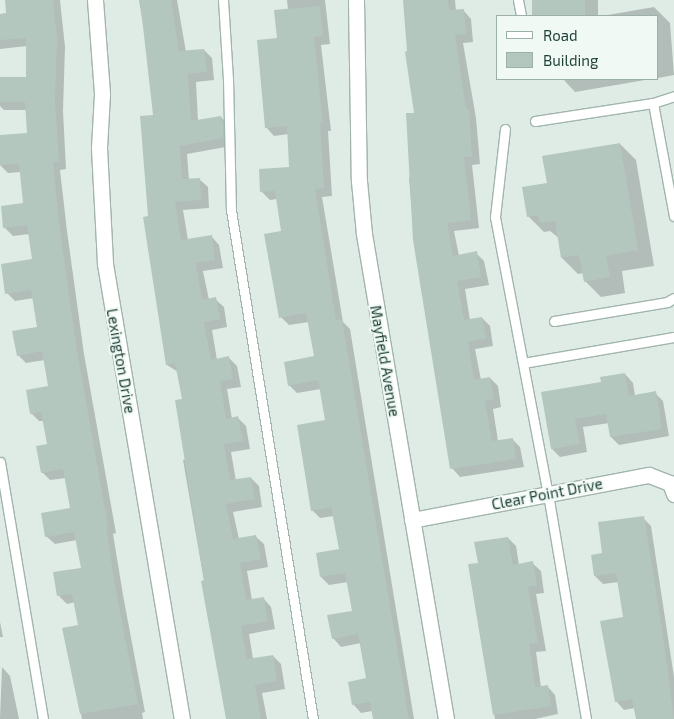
<!DOCTYPE html>
<html>
<head>
<meta charset="utf-8">
<style>
  body { margin:0 }
  #map { position:relative; width:674px; height:719px; overflow:hidden; background:#dfece6; font-family:"Exo 2",sans-serif }
  div>[style] { position:absolute }
  .shadow>* { inset:0; background:#0003; transform-origin:0 0 }
  .building>* { inset:0; background:#b4c7bf; transform-origin:0 0 }
  .roads { filter:drop-shadow(1px 0 #a1b5ad) drop-shadow(-1px 0 #a1b5ad) drop-shadow(0 1px #a1b5ad) drop-shadow(0 -1px #a1b5ad) }
  .lane>* { height:9px; margin:-4.5px; padding:0 4.5px; transform-origin:4.5px; border-radius:4.5px; background:#fff }
  .street>* { height:15px; margin:-7.5px; padding:0 7.5px; transform-origin:7.5px; border-radius:7.5px; background:#fff }
  span { translate:-50% -50%; white-space:nowrap; text-align:center; line-height:1.15; -webkit-text-stroke:4px #f0f9f4; paint-order:stroke }
  .street-label { font-size:15px; color:#1e3f35 }
  .legend { position:absolute; left:496px; top:15px; width:162px; height:65px; box-sizing:border-box; background:#f0f9f4; border:1px solid #9cafa8; margin:0; padding:6px 9px; list-style:none; font-size:15px; color:#1e3f35 }
  .legend li { display:flex; align-items:center; gap:10px; height:25px }
  .legend b { width:25px; border:1px solid #9cafa8 }
</style>
</head>
<body>
<div id="map">
  <div class="shadow">
    <i style="clip-path:polygon(6px 0,60px 0,65px 47px,63px 111px,66px 169px,60px 170px,67px 231px,84px 354px,116px 533px,113px 534px,123px 595px,145px 712px,142px 713px,143px 719px,82px 719px,64px 629px,79px 626px,75px 602px,67px 604px,59px 596px,82px 569px,77px 540px,55px 544px,46px 536px,72px 509px,66px 478px,50px 480px,42px 472px,48px 445px,44px 421px,39px 421px,31px 413px,49px 387px,45px 360px,26px 363px,18px 355px,39px 328px,34px 298px,15px 301px,7px 293px,33px 260px,29px 234px,13px 236px,5px 228px,24px 204px,21px 172px,8px 173px,0 165px,0 136px,28px 134px,27px 110px,4px 110px,0 106px,0 78px,27px 78px,27px 46px,0 49px,0 15px,8px 15px)"></i>
    <i style="clip-path:polygon(139px 0,177px 0,186px 52px,204px 50px,212px 58px,214px 80px,196px 82px,198px 121px,221px 117px,229px 125px,231px 146px,187px 154px,189px 180px,199px 179px,208px 187px,209px 208px,183px 210px,188px 240px,211px 236px,219px 245px,223px 268px,203px 271px,209px 300px,215px 299px,224px 307px,227px 327px,212px 330px,217px 360px,229px 358px,237px 366px,241px 387px,227px 389px,232px 419px,238px 418px,246px 426px,250px 449px,231px 452px,236px 481px,251px 478px,259px 486px,262px 507px,233px 512px,239px 539px,255px 536px,264px 544px,268px 567px,247px 571px,252px 600px,263px 598px,271px 607px,275px 629px,249px 634px,253px 659px,273px 656px,281px 664px,285px 689px,262px 693px,267px 719px,228px 719px,183px 460px,187px 459px,183px 400px,178px 372px,167px 365px,149px 217px,154px 116px,152px 78px)"></i>
    <i style="clip-path:polygon(287px 0,325px 0,330px 44px,321px 45px,331px 131px,328px 131px,332px 196px,322px 197px,343px 322px,350px 329px,359px 384px,414px 719px,374px 719px,372px 711px,361px 713px,353px 704px,368px 679px,361px 643px,341px 647px,333px 638px,354px 612px,348px 582px,329px 585px,321px 577px,340px 550px,334px 516px,320px 518px,312px 510px,326px 421px,321px 389px,297px 393px,289px 385px,315px 357px,309px 322px,289px 325px,281px 317px,283px 232px,277px 199px,270px 200px,262px 192px,291px 168px,289px 134px,274px 136px,266px 127px,278px 39px,288px 10px)"></i>
    <i style="clip-path:polygon(406px 0,455px 0,456px 11px,463px 10px,471px 19px,473px 42px,463px 43px,476px 118px,480px 164px,472px 165px,479px 228px,454px 231px,459px 256px,476px 253px,484px 261px,489px 285px,465px 289px,470px 320px,482px 318px,490px 326px,493px 346px,475px 349px,481px 380px,490px 378px,498px 386px,501px 407px,493px 409px,498px 441px,512px 439px,520px 447px,524px 467px,460px 477px,452px 468px,414px 239px,409px 177px,412px 177px,415px 114px)"></i>
    <i style="left:533px;top:0;width:65px;height:16px"></i>
    <i style="clip-path:polygon(654px 7px,670px 23px,674px 75px,658px 78px,658px 16px,602px 16px)"></i>
    <i style="clip-path:polygon(563px 79px,651px 79px,575px 92px)"></i>
    <i style="clip-path:polygon(620px 144px,636px 160px,654px 266px,622px 271px,625px 293px,601px 297px,585px 281px,583px 273px,578px 274px,562px 258px,559px 238px,550px 231px,544px 232px,528px 216px,548px 184px)"></i>
    <i style="clip-path:polygon(625px 374px,633px 383px,635px 396px,655px 393px,663px 401px,669px 436px,619px 445px,611px 437px,609px 423px,583px 427px,587px 452px,560px 457px,552px 449px,602px 383px)"></i>
    <i style="clip-path:polygon(643px 518px,651px 526px,674px 677px,674px 719px,637px 719px,635px 708px,624px 710px,616px 701px,625px 618px,619px 582px,603px 584px,595px 576px,604px 554px)"></i>
    <i style="clip-path:polygon(508px 538px,516px 546px,519px 565px,532px 563px,541px 571px,544px 593px,536px 594px,546px 651px,536px 652px,541px 687px,547px 686px,555px 695px,558px 714px,535px 719px,495px 719px,469px 565px,479px 564px)"></i>
    <i style="clip-path:polygon(0 622px,3px 637px,0 637px)"></i>
    <i style="clip-path:polygon(2px 667px,10px 676px,19px 719px,0 719px)"></i>
  </div>
  <div class="building">
    <i style="clip-path:polygon(5px 0,53px 0,57px 38px,55px 102px,59px 162px,53px 162px,59px 222px,76px 345px,108px 526px,106px 526px,115px 586px,138px 704px,80px 714px,62px 628px,78px 625px,72px 594px,57px 596px,53px 572px,81px 568px,74px 532px,45px 537px,41px 513px,70px 508px,63px 469px,41px 473px,36px 446px,47px 444px,41px 412px,30px 414px,26px 390px,48px 386px,42px 351px,17px 356px,12px 331px,37px 327px,31px 290px,5px 294px,1px 264px,32px 259px,27px 225px,3px 228px,1px 206px,23px 203px,19px 164px,0 165px,0 135px,27px 133px,25px 102px,0 102px,0 77px,26px 77px,26px 38px,0 40px,0 14px,6px 13px)"></i>
    <i style="clip-path:polygon(140px 0,171px 0,179px 51px,204px 49px,207px 72px,188px 74px,191px 121px,221px 116px,223px 124px,223px 138px,180px 146px,182px 179px,200px 178px,201px 200px,175px 202px,181px 240px,212px 235px,215px 260px,196px 263px,202px 300px,216px 297px,220px 319px,204px 322px,211px 360px,229px 356px,233px 379px,220px 381px,226px 419px,238px 416px,243px 441px,224px 444px,230px 480px,251px 477px,255px 499px,226px 504px,233px 539px,256px 535px,261px 559px,240px 563px,246px 600px,264px 597px,268px 621px,241px 626px,247px 659px,273px 655px,277px 681px,255px 685px,261px 719px,226px 719px,201px 581px,204px 580px,175px 400px,182px 399px,175px 363px,166px 365px,143px 217px,148px 216px,140px 116px,153px 115px)"></i>
    <i style="clip-path:polygon(403px 0,448px 0,449px 10px,464px 9px,466px 34px,455px 35px,466px 109px,469px 109px,472px 157px,464px 157px,471px 220px,447px 223px,453px 256px,477px 251px,481px 277px,457px 281px,464px 320px,482px 317px,486px 338px,468px 342px,474px 380px,490px 377px,494px 399px,485px 401px,492px 441px,513px 438px,516px 459px,450px 469px,413px 240px,406px 113px,414px 113px,405px 52px,407px 51px)"></i>
    <i style="left:532px;top:0;width:53px;height:16px"></i>
    <i style="clip-path:polygon(320px 6px,323px 36px,314px 37px,323px 123px,320px 123px,324px 188px,315px 189px,336px 320px,342px 320px,409px 719px,373px 719px,370px 702px,352px 705px,348px 682px,366px 678px,358px 634px,332px 639px,327px 615px,352px 611px,345px 573px,320px 577px,316px 553px,339px 549px,331px 507px,311px 511px,297px 425px,325px 420px,318px 380px,288px 386px,284px 362px,314px 356px,306px 313px,279px 318px,264px 234px,281px 231px,275px 191px,260px 192px,259px 169px,289px 167px,287px 126px,265px 128px,257px 40px,277px 38px,274px 10px)"></i>
    <i style="clip-path:polygon(620px 143px,638px 250px,606px 256px,610px 277px,584px 282px,579px 255px,561px 258px,555px 221px,540px 223px,538px 215px,527px 217px,522px 187px,547px 183px,542px 156px)"></i>
    <i style="clip-path:polygon(625px 373px,629px 396px,656px 391px,662px 429px,610px 437px,606px 414px,575px 419px,580px 444px,551px 449px,541px 392px,601px 382px,600px 377px)"></i>
    <i style="clip-path:polygon(644px 516px,663px 635px,674px 719px,636px 719px,632px 699px,615px 702px,600px 621px,623px 617px,616px 573px,594px 576px,591px 555px,602px 553px,598px 522px)"></i>
    <i style="clip-path:polygon(508px 537px,513px 565px,533px 561px,537px 585px,528px 587px,538px 643px,529px 644px,535px 687px,548px 685px,551px 706px,493px 715px,468px 564px,478px 563px,474px 542px)"></i>
  </div>
  <div class="roads">
    <div class="lane">
      <i style="left:223px;top:0;width:79px;rotate:86.4deg"></i>
      <i style="left:228px;top:79px;width:131px;rotate:88.7deg"></i>
      <i style="left:231px;top:210px;width:516px;rotate:80.85deg"></i>
      <i style="left:518px;top:0;width:16px;rotate:79deg"></i>
      <i style="left:653px;top:103px;width:22px;rotate:-18deg"></i>
      <i style="left:535px;top:121px;width:119px;rotate:-8.7deg"></i>
      <i style="left:653px;top:103px;width:115px;rotate:79.5deg"></i>
      <i style="left:505px;top:129px;width:89px;rotate:96.5deg"></i>
      <i style="left:495px;top:217px;width:282px;rotate:79.2deg"></i>
      <i style="left:548px;top:494px;width:228px;rotate:80.4deg"></i>
      <i style="left:554px;top:321px;width:115px;rotate:-9.5deg"></i>
      <i style="left:667px;top:302px;width:8px;rotate:-30deg"></i>
      <i style="left:523px;top:363px;width:153px;rotate:-9.8deg"></i>
      <i style="left:0;top:462px;width:261px;rotate:80.5deg"></i>
    </div>
    <div class="street">
      <i style="left:95px;top:0;width:94px;rotate:85.7deg"></i>
      <i style="left:102px;top:94px;width:54px;rotate:93.2deg"></i>
      <i style="left:99px;top:148px;width:116px;rotate:87deg"></i>
      <i style="left:105px;top:264px;width:461px;rotate:80.4deg"></i>
      <i style="left:356px;top:0;width:181px;rotate:89.1deg"></i>
      <i style="left:359px;top:181px;width:53px;rotate:84.6deg"></i>
      <i style="left:364px;top:234px;width:492px;rotate:80.4deg"></i>
      <i style="left:412px;top:520px;width:241px;rotate:-10.8deg"></i>
      <i style="left:649px;top:475px;width:22px;rotate:21deg"></i>
      <i style="left:670px;top:483px;width:12px;rotate:70deg"></i>
    </div>
  </div>
  <div class="street-label">
    <span style="left:121px;top:361px;rotate:80deg">Lexington Drive</span>
    <span style="left:385px;top:361px;rotate:80deg">Mayfield Avenue</span>
    <span style="left:547px;top:494px;rotate:-11deg">Clear Point Drive</span>
  </div>
  <ul class="legend">
  <li><b style="height:6px;background:#fff"></b>Road</li>
  <li><b style="height:14px;background:#b4c7bf"></b>Building</li>
  </ul>
</div>
</body>
</html>
